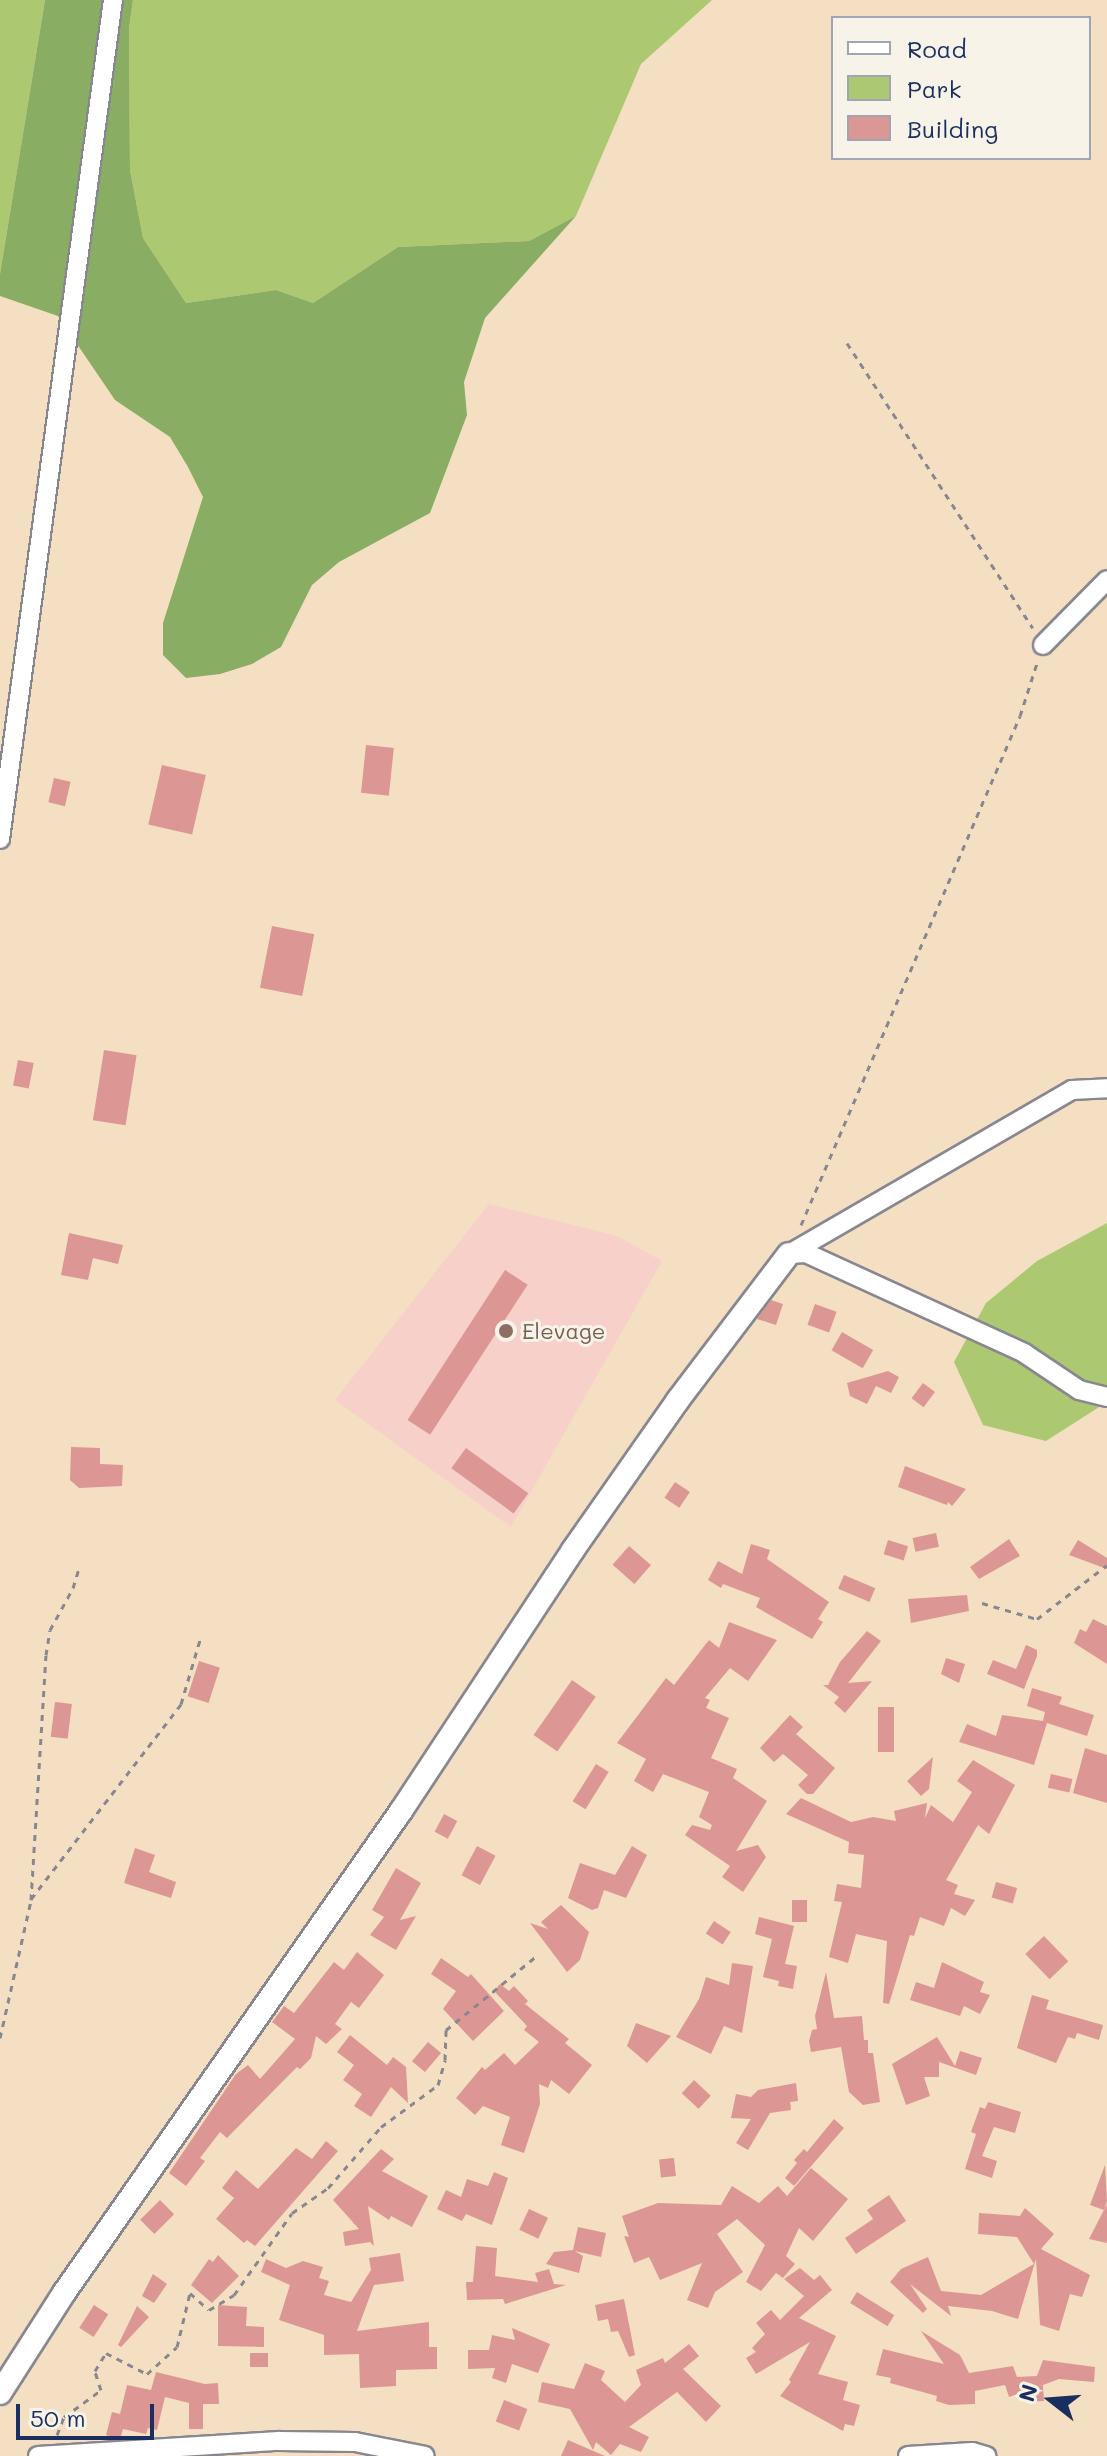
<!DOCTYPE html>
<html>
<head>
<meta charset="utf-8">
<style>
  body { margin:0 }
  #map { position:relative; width:1107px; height:2456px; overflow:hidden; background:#f4dfc3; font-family:Mali,sans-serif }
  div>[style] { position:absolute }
  .built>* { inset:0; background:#f7d0ca }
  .green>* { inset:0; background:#acc971 }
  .forest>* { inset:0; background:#89ad63 }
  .building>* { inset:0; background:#dc9794; transform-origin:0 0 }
  .path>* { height:3px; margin-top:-1.5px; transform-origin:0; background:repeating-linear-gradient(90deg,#888790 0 6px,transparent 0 12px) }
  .roads { filter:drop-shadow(2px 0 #888790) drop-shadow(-2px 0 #888790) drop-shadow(0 2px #888790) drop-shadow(0 -2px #888790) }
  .minor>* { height:18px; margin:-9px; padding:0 9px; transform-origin:9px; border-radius:9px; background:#fff }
  .tertiary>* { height:22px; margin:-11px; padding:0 11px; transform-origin:11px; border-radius:11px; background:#fff }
  .dots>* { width:22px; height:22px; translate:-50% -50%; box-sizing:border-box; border:4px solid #f7f3e8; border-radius:50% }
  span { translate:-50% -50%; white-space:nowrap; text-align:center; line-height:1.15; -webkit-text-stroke:6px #f7f3e8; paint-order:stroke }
  .education-label { font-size:22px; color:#785e54 }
  .left { translate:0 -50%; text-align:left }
  .legend { position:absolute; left:831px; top:16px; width:260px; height:144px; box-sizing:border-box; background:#f7f3e8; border:2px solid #9fa5b1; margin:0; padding:10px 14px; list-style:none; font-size:24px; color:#1b2f5e }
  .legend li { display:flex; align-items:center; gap:16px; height:40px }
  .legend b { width:40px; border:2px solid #9fa5b1 }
  .north { position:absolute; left:1011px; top:2360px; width:80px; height:80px; -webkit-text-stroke:6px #f7f3e8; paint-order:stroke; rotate:287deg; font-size:22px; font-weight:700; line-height:32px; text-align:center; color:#1b2f5e }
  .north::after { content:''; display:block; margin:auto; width:28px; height:36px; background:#1b2f5e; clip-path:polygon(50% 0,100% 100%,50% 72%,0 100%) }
  .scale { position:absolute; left:16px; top:2404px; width:138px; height:36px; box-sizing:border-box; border:4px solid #1b2f5e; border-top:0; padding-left:10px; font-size:24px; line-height:28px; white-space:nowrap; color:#1b2f5e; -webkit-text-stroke:6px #f7f3e8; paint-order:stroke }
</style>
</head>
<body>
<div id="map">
  <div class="built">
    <i style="clip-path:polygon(489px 1204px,617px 1236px,662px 1261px,511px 1527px,335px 1400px)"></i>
  </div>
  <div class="green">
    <i style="clip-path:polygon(0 0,45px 0,0 274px)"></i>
    <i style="clip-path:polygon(133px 0,712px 0,641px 64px,576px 216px,529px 241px,398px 247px,313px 303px,276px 290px,186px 303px,143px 238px,130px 170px,129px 28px)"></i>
    <i style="clip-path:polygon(1107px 1223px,1107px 1402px,1046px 1441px,983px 1425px,954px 1362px,986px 1303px,1037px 1261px)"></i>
  </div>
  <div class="forest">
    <i style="clip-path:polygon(45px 0,133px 0,129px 28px,130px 170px,143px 238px,186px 303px,276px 290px,313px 303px,398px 247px,529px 241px,576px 216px,485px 318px,464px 382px,467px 415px,430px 513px,339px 562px,312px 585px,281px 647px,252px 664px,220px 674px,186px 678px,163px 655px,163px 623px,203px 497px,188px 467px,170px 437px,115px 400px,58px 316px,0 296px,0 274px)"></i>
  </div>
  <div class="building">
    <i style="left:366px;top:745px;width:28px;height:48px;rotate:6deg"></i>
    <i style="left:162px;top:765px;width:45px;height:61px;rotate:13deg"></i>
    <i style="left:54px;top:778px;width:17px;height:25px;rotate:13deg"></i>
    <i style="left:272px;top:926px;width:43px;height:63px;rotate:11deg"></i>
    <i style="left:104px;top:1050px;width:33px;height:71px;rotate:9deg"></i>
    <i style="left:18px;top:1060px;width:16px;height:26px;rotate:11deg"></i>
    <i style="clip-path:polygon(69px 1233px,123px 1245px,118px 1264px,93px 1258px,88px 1280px,61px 1275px)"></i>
    <i style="left:505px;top:1270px;width:27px;height:179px;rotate:33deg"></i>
    <i style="clip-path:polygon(771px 1300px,783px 1304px,776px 1325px,757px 1319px)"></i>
    <i style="left:815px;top:1304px;width:23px;height:22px;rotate:20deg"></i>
    <i style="left:842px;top:1332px;width:36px;height:21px;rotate:30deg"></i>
    <i style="clip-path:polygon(888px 1371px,899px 1377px,891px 1393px,876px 1386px,867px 1404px,850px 1396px,847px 1383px)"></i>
    <i style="left:923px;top:1383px;width:15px;height:19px;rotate:37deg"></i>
    <i style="clip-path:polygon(71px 1447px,100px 1448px,100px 1464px,123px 1465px,122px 1486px,79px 1488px,70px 1480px)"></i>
    <i style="left:466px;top:1448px;width:77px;height:25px;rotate:36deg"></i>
    <i style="clip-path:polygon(905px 1466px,966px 1489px,952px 1506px,948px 1502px,947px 1505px,898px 1487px)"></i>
    <i style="left:675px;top:1482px;width:18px;height:19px;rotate:34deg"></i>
    <i style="left:936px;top:1533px;width:14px;height:24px;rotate:78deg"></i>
    <i style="clip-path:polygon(1009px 1539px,1020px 1556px,979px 1579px,970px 1567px)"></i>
    <i style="left:888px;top:1540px;width:21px;height:15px;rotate:17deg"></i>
    <i style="clip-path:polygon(1078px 1540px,1107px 1558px,1107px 1569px,1069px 1555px)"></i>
    <i style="clip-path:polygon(751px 1544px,770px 1550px,767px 1559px,829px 1602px,818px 1619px,823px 1622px,812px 1639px,756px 1607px,760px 1598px,723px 1584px,721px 1588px,708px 1580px,718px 1561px,742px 1574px)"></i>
    <i style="left:629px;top:1546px;width:29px;height:25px;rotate:41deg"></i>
    <i style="left:844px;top:1575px;width:34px;height:15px;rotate:23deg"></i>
    <i style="clip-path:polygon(967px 1595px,969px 1611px,911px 1623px,908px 1599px)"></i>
    <i style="clip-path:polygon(1093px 1619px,1107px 1626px,1107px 1664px,1074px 1643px,1080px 1629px,1086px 1632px)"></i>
    <i style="clip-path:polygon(729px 1622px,777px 1640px,748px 1681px,730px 1668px,705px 1698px,710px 1700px,706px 1708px,729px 1718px,711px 1758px,737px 1769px,733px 1778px,767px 1801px,736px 1851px,758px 1845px,766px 1857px,743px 1892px,722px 1877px,730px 1866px,685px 1835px,692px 1825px,710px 1830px,712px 1825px,699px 1817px,709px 1792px,663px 1774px,653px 1792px,634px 1781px,646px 1759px,617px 1743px,666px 1678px,674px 1685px,709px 1640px,719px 1648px)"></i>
    <i style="clip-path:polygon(867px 1631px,881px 1641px,848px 1683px,872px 1681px,845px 1713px,834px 1703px,839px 1697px,823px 1685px,828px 1685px,840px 1662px)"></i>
    <i style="clip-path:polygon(1026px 1645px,1037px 1650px,1037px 1656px,1024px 1689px,987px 1674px,993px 1660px,1016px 1669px)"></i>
    <i style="clip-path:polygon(946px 1658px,965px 1664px,959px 1683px,941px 1674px)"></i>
    <i style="left:199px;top:1661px;width:22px;height:37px;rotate:18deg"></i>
    <i style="left:572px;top:1680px;width:29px;height:67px;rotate:35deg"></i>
    <i style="clip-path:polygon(1032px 1688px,1062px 1697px,1059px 1704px,1094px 1715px,1087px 1736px,1047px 1723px,1034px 1765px,959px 1742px,967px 1724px,996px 1736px,1002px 1715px,1043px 1721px,1045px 1712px,1027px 1706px)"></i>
    <i style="left:55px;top:1702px;width:17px;height:35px;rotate:7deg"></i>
    <i style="left:878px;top:1707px;width:16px;height:45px"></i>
    <i style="clip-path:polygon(790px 1715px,803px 1727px,796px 1734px,835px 1768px,813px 1794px,807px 1794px,798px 1785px,808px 1775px,783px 1754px,774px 1762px,760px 1748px)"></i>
    <i style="clip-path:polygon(1085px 1748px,1107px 1755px,1107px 1803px,1073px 1793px)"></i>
    <i style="clip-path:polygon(933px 1757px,929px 1789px,921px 1796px,907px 1781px)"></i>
    <i style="clip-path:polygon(973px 1760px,1015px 1785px,989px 1834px,978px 1825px,946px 1880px,958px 1885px,954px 1894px,975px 1900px,965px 1916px,951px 1908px,944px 1926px,920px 1917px,914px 1936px,910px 1935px,889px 2004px,883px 2003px,887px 1941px,856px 1934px,848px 1963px,829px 1957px,842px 1902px,834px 1901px,837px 1884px,861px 1888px,864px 1855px,848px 1853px,849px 1842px,786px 1814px,801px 1798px,851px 1822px,873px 1817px,896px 1821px,894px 1811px,927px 1803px,925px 1818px,931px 1805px,953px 1822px,972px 1792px,957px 1781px)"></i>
    <i style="left:596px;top:1764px;width:15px;height:44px;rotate:32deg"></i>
    <i style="left:1051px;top:1774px;width:22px;height:14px;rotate:13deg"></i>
    <i style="left:444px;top:1814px;width:15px;height:20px;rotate:28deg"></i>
    <i style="left:477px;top:1846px;width:21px;height:33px;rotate:28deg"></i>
    <i style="clip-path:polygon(632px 1846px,647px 1855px,626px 1898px,604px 1890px,598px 1908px,592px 1910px,568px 1898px,580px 1863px,615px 1875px)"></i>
    <i style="clip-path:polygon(135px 1848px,155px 1855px,149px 1872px,176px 1882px,171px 1898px,124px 1883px)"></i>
    <i style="clip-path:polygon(396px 1868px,421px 1883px,400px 1920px,416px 1916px,396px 1950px,370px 1935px,384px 1917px,372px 1910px)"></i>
    <i style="left:996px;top:1882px;width:22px;height:16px;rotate:16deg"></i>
    <i style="left:792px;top:1900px;width:15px;height:22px"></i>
    <i style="clip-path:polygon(561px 1905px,589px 1932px,580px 1960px,567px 1972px,530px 1923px,548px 1929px,541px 1922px)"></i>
    <i style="clip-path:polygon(759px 1917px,794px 1926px,785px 1964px,797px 1966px,793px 1989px,778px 1986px,779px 1981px,763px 1977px,772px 1939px,755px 1934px)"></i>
    <i style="left:714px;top:1921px;width:20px;height:15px;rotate:33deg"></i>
    <i style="left:1044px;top:1936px;width:35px;height:26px;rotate:46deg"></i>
    <i style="clip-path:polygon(357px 1952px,384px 1975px,359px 2008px,351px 2002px,335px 2024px,342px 2029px,326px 2044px,316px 2036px,311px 2058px,300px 2069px,297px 2067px,227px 2138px,220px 2132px,200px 2158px,205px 2161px,186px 2186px,169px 2173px,236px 2074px,248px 2065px,260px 2079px,295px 2039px,272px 2022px,284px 2006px,294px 2013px,334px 1962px,344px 1970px)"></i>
    <i style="clip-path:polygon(441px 1958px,468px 1977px,471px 1974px,504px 2011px,473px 2041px,443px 2009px,456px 1991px,431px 1974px)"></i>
    <i style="clip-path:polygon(942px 1962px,984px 1982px,980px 1992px,990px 1995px,980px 2014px,964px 2006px,960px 2016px,910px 2000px,916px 1982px,934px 1988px)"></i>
    <i style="clip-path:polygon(732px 1963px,753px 1966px,742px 2033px,724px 2026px,711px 2054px,676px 2037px,699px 1999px,706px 1977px,729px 1985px)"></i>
    <i style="clip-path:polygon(826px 1972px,834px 2018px,862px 2016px,864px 2040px,868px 2040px,868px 2053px,873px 2053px,880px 2102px,863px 2105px,849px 2092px,841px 2047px,811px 2052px,809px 2041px,812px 2030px,817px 2029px,815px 2016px)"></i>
    <i style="clip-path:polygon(500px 1984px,509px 1991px,514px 1986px,528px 2001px,525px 2004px,569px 2039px,565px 2043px,592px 2065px,569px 2094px,551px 2080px,548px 2088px,539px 2084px,540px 2104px,524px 2153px,501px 2145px,510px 2117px,483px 2106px,475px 2115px,456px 2098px,482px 2067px,485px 2070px,504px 2053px,515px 2065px,539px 2042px,524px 2030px,527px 2026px,494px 1991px)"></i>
    <i style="clip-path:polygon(1032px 1995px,1049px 2000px,1046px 2009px,1103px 2025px,1099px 2040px,1077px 2033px,1075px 2039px,1068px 2037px,1056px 2063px,1017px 2048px)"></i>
    <i style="clip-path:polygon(636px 2023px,671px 2036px,647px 2063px,627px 2046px)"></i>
    <i style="clip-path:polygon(350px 2035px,387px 2065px,393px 2057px,406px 2067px,408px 2103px,391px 2087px,371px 2117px,354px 2106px,362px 2094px,343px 2080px,354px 2065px,337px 2052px)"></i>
    <i style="clip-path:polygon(937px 2037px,955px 2066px,960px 2051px,982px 2058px,976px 2075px,939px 2062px,939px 2077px,924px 2077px,930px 2096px,906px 2105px,892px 2064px)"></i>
    <i style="left:428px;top:2042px;width:17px;height:25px;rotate:40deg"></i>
    <i style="left:694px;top:2080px;width:23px;height:18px;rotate:43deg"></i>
    <i style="clip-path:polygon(796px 2083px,798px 2101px,790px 2102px,791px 2110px,770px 2113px,748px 2150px,736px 2143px,751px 2119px,731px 2118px,736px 2094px,751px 2097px,758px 2090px)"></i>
    <i style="clip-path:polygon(988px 2102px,1021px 2112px,1015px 2133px,994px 2127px,982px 2156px,997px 2161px,992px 2178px,965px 2169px,976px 2134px,971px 2132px,980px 2107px,985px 2109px)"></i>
    <i style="clip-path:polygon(834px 2119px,844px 2128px,794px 2186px,785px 2178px,797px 2163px,794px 2160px,804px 2149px,807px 2152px)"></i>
    <i style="clip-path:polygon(326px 2141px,338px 2151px,255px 2246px,247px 2240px,244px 2243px,216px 2219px,234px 2198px,222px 2188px,236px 2170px,258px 2189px,296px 2148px,312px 2159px)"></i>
    <i style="clip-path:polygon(381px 2149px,394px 2159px,382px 2171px,428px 2196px,412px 2227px,391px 2216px,389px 2220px,368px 2206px,374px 2246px,370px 2242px,345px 2246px,343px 2232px,359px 2229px,333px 2200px)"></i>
    <i style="left:674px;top:2158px;width:18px;height:15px;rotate:84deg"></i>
    <i style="clip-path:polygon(1105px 2165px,1107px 2201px,1104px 2210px,1090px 2205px)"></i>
    <i style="clip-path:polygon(811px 2168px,848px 2199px,813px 2241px,799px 2228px,786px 2256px,795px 2264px,783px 2278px,776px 2273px,761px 2291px,746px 2282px,765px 2245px,737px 2219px,717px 2234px,743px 2272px,715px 2292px,708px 2308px,687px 2300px,702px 2263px,660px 2280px,649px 2257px,634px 2263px,624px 2236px,629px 2237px,622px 2216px,658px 2203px,721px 2205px,732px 2186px,759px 2203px,778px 2186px,787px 2196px)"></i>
    <i style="clip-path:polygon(494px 2172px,508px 2178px,492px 2225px,466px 2214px,462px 2221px,437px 2209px,446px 2190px,461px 2197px,467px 2179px,488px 2186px)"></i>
    <i style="clip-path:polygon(889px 2195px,906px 2221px,856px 2254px,845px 2238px,873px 2219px,867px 2210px)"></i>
    <i style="left:160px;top:2200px;width:20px;height:28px;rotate:45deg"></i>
    <i style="clip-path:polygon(1107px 2204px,1107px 2243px,1089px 2239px)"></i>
    <i style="clip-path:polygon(1025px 2208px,1054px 2234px,1041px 2249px,1090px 2275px,1082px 2297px,1070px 2294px,1059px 2331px,1040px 2325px,1036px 2259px,1018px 2319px,992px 2311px,948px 2306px,951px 2316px,910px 2284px,927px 2309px,923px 2313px,890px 2282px,901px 2269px,928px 2257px,941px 2291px,981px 2295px,1034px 2264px,1017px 2237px,978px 2234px,979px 2213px,1020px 2216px)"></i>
    <i style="left:529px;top:2209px;width:21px;height:23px;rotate:25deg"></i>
    <i style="clip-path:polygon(578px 2227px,606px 2233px,601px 2257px,575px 2251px,583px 2256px,579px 2273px,546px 2264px,554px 2252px,573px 2250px)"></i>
    <i style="clip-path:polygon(476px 2246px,497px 2248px,495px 2276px,538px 2282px,535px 2273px,549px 2269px,554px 2284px,566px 2285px,505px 2304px,503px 2299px,467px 2300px,466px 2282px,473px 2282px)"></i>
    <i style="clip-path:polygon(400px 2253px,404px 2281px,374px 2285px,357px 2331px,429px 2322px,429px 2347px,437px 2347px,437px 2369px,396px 2370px,396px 2386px,360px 2388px,359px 2354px,324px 2355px,324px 2335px,279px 2320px,290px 2285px,261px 2272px,266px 2259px,286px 2268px,303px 2261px,323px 2267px,319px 2278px,329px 2281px,324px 2295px,351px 2302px,371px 2270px,369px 2258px)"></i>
    <i style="clip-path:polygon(218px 2255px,239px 2276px,212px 2303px,191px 2285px,209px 2259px,213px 2262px)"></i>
    <i style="clip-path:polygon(800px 2268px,814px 2280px,820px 2275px,832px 2290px,799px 2318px,836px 2336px,818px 2374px,848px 2382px,843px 2400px,860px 2405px,854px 2426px,845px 2424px,843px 2431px,780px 2396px,791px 2382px,789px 2380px,810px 2342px,756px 2374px,746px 2358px,756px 2352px,752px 2348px,765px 2334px,756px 2323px,771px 2310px,780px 2320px,804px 2296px,784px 2279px)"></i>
    <i style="clip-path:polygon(153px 2274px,167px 2284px,154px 2303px,142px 2296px)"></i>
    <i style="left:857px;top:2292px;width:44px;height:13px;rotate:32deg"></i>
    <i style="clip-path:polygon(624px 2299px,635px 2355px,629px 2357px,618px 2331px,611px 2332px,608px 2319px,598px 2321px,595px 2305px)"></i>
    <i style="left:94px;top:2305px;width:17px;height:27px;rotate:33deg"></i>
    <i style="clip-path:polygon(218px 2305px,247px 2307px,246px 2326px,264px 2327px,264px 2347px,218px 2346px)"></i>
    <i style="clip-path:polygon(137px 2306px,149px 2317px,121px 2347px,118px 2345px)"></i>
    <i style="clip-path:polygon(512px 2328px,550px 2344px,538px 2373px,512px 2364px,506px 2383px,492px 2378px,495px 2368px,468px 2369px,468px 2350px,489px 2350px,492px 2335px,515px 2340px)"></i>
    <i style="clip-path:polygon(921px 2331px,960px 2355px,969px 2373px,1013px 2366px,1017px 2377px,1037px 2376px,1043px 2360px,1095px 2367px,1094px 2382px,1059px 2379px,1043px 2385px,1044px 2401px,1024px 2402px,1024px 2392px,1009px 2397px,1005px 2385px,975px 2391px,975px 2404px,949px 2405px,936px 2401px,937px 2396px,890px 2383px,891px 2378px,876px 2375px,883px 2349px,944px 2364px)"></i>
    <i style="clip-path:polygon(689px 2344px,699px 2356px,683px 2369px,721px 2406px,706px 2422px,677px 2392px,629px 2427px,649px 2437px,641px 2452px,620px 2444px,611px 2455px,596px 2442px,593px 2450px,570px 2409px,538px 2402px,542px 2382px,574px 2389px,585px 2363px,605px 2371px,601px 2380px,625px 2402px,641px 2385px,636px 2370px,663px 2358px,665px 2363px)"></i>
    <i style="left:250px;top:2353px;width:18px;height:14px"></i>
    <i style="clip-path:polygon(156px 2372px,205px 2384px,218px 2383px,219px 2404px,203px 2404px,203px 2429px,189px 2429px,189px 2403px,165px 2397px,157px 2430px,148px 2428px,146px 2434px,123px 2429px,120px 2439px,106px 2435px,112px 2412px,120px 2414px,127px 2385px,151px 2390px)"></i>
    <i style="left:504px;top:2400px;width:25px;height:23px;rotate:21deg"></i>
    <i style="clip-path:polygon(568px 2440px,605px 2456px,561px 2456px)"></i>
  </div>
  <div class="path">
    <i style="left:847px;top:343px;width:340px;rotate:56.9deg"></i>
    <i style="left:801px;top:1225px;width:554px;rotate:-66.72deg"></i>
    <i style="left:1020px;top:716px;width:59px;rotate:-72.2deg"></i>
    <i style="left:982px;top:1603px;width:57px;rotate:16.2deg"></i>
    <i style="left:1037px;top:1619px;width:88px;rotate:-37.6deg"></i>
    <i style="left:31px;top:1899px;width:246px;rotate:-52.4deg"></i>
    <i style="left:181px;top:1704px;width:67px;rotate:-73.5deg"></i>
    <i style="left:0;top:2038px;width:141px;rotate:-77.3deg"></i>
    <i style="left:31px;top:1900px;width:245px;rotate:-86.5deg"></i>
    <i style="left:46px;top:1655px;width:25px;rotate:-81deg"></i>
    <i style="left:50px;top:1630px;width:48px;rotate:-61.3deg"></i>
    <i style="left:73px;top:1588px;width:21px;rotate:-73deg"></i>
    <i style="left:57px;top:2435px;width:19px;rotate:-69deg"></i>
    <i style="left:64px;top:2417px;width:46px;rotate:-36.1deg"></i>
    <i style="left:101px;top:2390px;width:20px;rotate:-108deg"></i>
    <i style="left:95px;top:2371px;width:21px;rotate:-59deg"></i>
    <i style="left:106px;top:2353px;width:46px;rotate:27.1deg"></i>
    <i style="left:147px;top:2374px;width:40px;rotate:-42deg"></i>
    <i style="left:177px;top:2347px;width:56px;rotate:-76.5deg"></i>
    <i style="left:190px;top:2293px;width:25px;rotate:42deg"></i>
    <i style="left:209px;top:2310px;width:29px;rotate:-31deg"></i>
    <i style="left:234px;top:2295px;width:100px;rotate:-54.7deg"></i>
    <i style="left:292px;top:2213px;width:44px;rotate:-34.8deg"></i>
    <i style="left:328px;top:2188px;width:81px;rotate:-49deg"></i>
    <i style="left:381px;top:2127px;width:71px;rotate:-36.4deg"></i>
    <i style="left:438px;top:2085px;width:26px;rotate:-74deg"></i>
    <i style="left:445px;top:2060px;width:30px;rotate:-88deg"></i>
    <i style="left:446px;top:2030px;width:120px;rotate:-39.3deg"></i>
  </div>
  <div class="roads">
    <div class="minor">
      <i style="left:1043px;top:645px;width:91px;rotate:-45.4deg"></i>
      <i style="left:0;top:839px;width:847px;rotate:-82.33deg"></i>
      <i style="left:789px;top:1254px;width:327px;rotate:-30.1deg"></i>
      <i style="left:1072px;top:1090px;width:35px;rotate:-3deg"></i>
      <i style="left:789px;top:1254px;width:17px;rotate:-3deg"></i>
      <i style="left:806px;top:1253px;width:240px;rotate:24.6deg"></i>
      <i style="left:1024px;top:1353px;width:66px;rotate:33.9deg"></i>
      <i style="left:1079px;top:1390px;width:29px;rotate:14deg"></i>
      <i style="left:38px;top:2456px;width:241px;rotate:-3.6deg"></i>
      <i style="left:279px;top:2441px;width:76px;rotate:0.8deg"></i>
      <i style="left:355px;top:2442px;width:71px;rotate:11.3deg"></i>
      <i style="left:908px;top:2456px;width:64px;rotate:-3.6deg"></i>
      <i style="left:972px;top:2452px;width:15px;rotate:16deg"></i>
    </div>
    <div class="tertiary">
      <i style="left:0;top:2393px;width:119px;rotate:-57.4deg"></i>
      <i style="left:64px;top:2293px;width:588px;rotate:-55.04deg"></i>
      <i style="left:401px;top:1811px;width:313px;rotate:-56.6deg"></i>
      <i style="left:573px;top:1550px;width:183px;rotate:-55deg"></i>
      <i style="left:678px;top:1400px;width:183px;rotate:-52.8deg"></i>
    </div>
  </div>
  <div class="dots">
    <i style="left:506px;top:1331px;background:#8d6e63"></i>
  </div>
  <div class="education-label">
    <span class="left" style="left:522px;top:1331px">Elevage</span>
  </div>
  <ul class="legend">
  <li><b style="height:10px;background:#fff"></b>Road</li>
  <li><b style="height:22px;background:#acc971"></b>Park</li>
  <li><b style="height:22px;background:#dc9794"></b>Building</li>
  </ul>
  <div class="north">N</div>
  <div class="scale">50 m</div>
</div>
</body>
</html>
